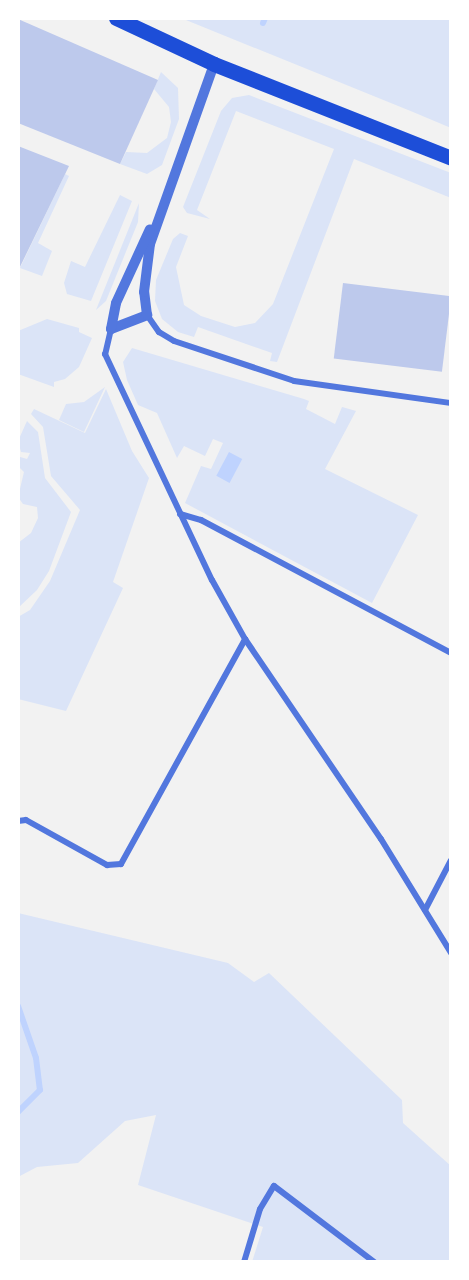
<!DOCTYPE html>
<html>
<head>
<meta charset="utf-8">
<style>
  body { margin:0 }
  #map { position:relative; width:469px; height:1280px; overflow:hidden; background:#f2f2f2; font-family:"Nunito Sans",sans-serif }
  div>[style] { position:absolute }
  .green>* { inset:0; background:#dbe4f7 }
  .water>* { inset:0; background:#bfd3fe; transform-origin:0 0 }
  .stream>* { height:6px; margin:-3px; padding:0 3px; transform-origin:3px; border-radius:3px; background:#bfd3fe }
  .building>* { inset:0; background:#bdc9ec; transform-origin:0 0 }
  .minor>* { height:6px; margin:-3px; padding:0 3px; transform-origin:3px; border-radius:3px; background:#5277de }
  .tertiary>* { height:10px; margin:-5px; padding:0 5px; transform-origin:5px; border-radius:5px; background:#5277de }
  .primary>* { height:15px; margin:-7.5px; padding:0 7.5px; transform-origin:7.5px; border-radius:7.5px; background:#1d4ed8 }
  span { translate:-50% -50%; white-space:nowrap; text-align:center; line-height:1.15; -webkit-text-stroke:6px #fff; paint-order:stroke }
  .frame { position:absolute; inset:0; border:20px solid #fff; pointer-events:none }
</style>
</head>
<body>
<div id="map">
  <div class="green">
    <i style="clip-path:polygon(181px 18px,451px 18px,451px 128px,413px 112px)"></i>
    <i style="clip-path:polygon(161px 72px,178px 88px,179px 119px,162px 165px,147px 174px,120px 164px,126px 152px,147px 153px,167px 138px,171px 122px,169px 107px,154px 89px)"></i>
    <i style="clip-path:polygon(249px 95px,451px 173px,451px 198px,354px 159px,277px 362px,270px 361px,272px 353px,198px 327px,194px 337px,178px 332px,162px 319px,155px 301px,156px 280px,173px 239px,180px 233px,188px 236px,176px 267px,184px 305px,201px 316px,235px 327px,255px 323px,273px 304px,334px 149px,236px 111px,197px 210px,210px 219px,187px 213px,183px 207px,221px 111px,232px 98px)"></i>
    <i style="clip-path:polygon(65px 174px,69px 176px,38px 243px,52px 251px,42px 276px,20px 268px)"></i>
    <i style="clip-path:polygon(120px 195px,132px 201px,91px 301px,67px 294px,64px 283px,71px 261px,85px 267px)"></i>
    <i style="clip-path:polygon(139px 203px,138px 222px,106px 301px,96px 310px)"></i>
    <i style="clip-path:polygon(47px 319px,79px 328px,79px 332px,92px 338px,79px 367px,65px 379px,54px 382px,54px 387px,18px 374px,18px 331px)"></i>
    <i style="clip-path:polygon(132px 348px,304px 399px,309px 401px,306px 409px,335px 424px,342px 407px,356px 411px,325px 469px,418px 515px,372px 603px,185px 503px,201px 466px,211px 469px,223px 443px,213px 439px,205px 456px,184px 446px,177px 458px,157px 413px,138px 405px,127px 380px,123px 362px)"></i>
    <i style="clip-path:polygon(105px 387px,84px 432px,59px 420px,66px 404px,84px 402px)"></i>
    <i style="clip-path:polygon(106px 389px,132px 451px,149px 478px,113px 582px,123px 588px,66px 711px,18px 699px,18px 617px,30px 610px,50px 581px,80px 510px,51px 476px,43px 427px,31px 414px,34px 409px,85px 433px)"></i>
    <i style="clip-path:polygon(27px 421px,38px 432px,45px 478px,71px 512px,49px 571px,37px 590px,18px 608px,18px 543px,31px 533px,38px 518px,37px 507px,23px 504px,18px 497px,24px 472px,18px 466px,20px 457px,27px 459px,30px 453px,21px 452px,18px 441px)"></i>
    <i style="clip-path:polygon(18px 913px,228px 963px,254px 982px,269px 973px,402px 1100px,403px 1123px,451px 1166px,451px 1262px,252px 1262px,263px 1227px,138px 1185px,156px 1115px,125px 1121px,78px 1163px,37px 1167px,18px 1177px)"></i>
  </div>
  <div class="water">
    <i style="left:229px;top:452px;width:15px;height:27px;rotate:28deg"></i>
  </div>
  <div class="stream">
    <i style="left:263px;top:23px;width:5px;rotate:-68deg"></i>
    <i style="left:18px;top:1006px;width:55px;rotate:70.9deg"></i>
    <i style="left:36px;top:1058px;width:32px;rotate:83deg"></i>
    <i style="left:40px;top:1090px;width:31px;rotate:135deg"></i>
  </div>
  <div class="building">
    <i style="clip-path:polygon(18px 19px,158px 80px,120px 164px,18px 123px)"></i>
    <i style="clip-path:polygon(18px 146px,69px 166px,18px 271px)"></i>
    <i style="left:343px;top:283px;width:109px;height:76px;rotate:7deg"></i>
  </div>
  <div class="minor">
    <i style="left:147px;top:315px;width:21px;rotate:55deg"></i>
    <i style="left:159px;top:332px;width:17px;rotate:31deg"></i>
    <i style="left:174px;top:341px;width:126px;rotate:18.4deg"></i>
    <i style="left:294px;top:381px;width:159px;rotate:8deg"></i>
    <i style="left:111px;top:329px;width:26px;rotate:103deg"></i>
    <i style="left:105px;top:354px;width:250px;rotate:64.7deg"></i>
    <i style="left:212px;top:580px;width:68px;rotate:60.8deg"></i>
    <i style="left:245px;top:639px;width:242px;rotate:55.8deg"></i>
    <i style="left:381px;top:839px;width:134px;rotate:58.4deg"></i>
    <i style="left:180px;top:514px;width:22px;rotate:16deg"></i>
    <i style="left:201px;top:520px;width:283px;rotate:28deg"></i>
    <i style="left:18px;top:821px;width:8px;rotate:-7deg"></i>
    <i style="left:26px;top:820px;width:93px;rotate:29.1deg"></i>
    <i style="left:107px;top:865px;width:14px;rotate:-4deg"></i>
    <i style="left:121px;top:864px;width:257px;rotate:-61.1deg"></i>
    <i style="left:425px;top:910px;width:56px;rotate:-62.5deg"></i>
    <i style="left:244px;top:1262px;width:55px;rotate:-73.2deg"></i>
    <i style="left:260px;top:1209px;width:27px;rotate:-59deg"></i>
    <i style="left:274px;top:1186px;width:126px;rotate:37.2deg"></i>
  </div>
  <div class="tertiary">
    <i style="left:111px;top:329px;width:39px;rotate:-21deg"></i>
    <i style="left:147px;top:315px;width:23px;rotate:-97deg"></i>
    <i style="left:144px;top:292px;width:48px;rotate:-82.9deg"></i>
    <i style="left:150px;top:244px;width:191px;rotate:-70.4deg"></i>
    <i style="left:111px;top:329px;width:26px;rotate:-79deg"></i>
    <i style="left:116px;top:303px;width:81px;rotate:-65.3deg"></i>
  </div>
  <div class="primary">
    <i style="left:116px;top:18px;width:108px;rotate:25.1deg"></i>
    <i style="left:214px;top:64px;width:255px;rotate:21.6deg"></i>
  </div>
  <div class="frame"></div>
</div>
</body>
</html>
